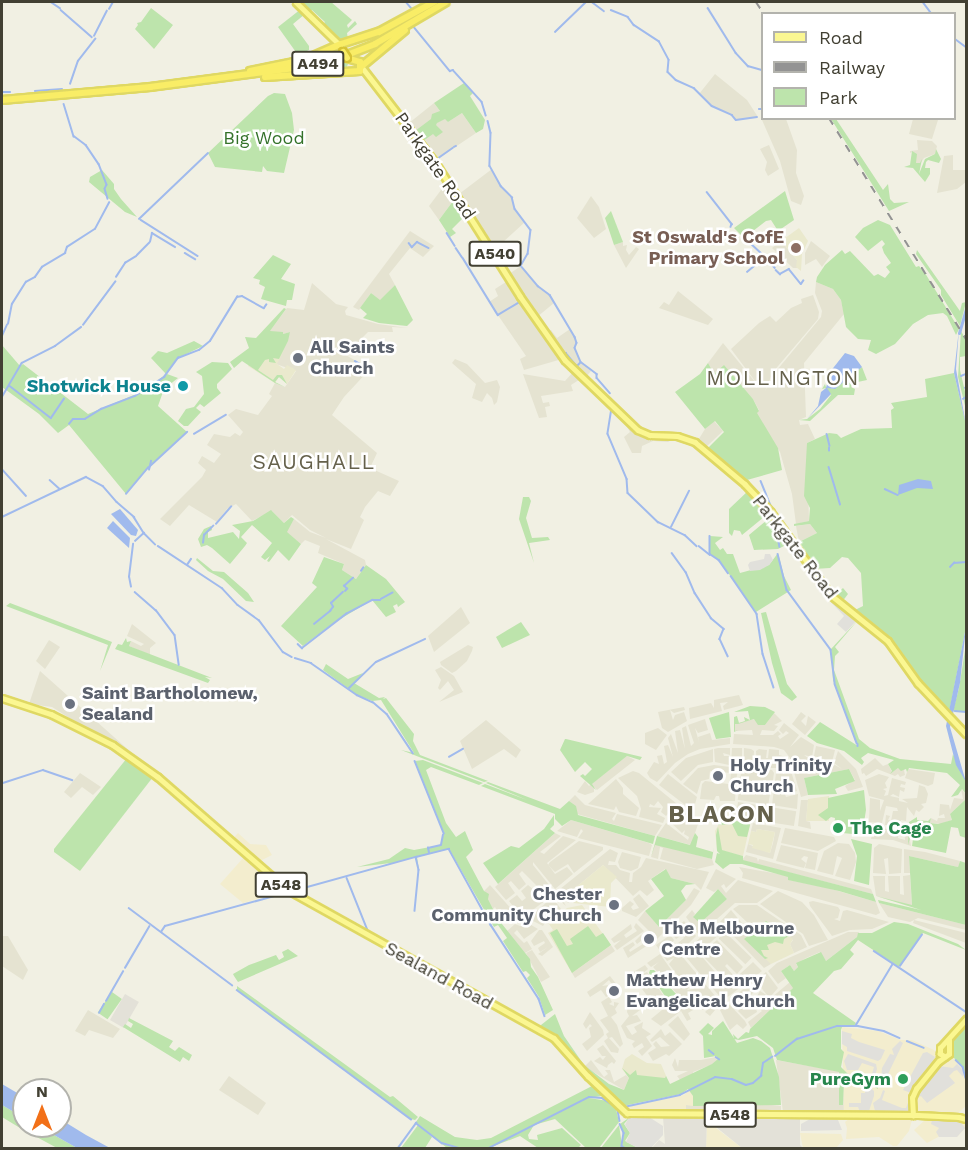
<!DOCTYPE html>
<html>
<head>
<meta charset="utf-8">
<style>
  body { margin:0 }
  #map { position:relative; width:968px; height:1150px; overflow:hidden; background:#f1f0e3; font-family:"Work Sans",sans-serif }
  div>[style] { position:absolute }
  .residential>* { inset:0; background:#e5e3d1; transform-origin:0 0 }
  .commercial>* { inset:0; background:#f3edce }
  .industrial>* { inset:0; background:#e3e1d8; transform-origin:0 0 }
  .education>* { inset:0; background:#eae9cd }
  .green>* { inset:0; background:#bde4ac; transform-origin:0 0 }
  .parking>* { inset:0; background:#e1e0db }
  .water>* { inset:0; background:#a0baed }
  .stream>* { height:1.5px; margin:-0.75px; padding:0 0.75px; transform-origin:0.75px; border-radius:0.75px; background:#a0baed }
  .canal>* { height:3px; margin:-1.5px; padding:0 1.5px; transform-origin:1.5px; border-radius:1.5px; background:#a0baed }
  .roads { filter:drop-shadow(2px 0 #dfd863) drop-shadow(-2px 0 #dfd863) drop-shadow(0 2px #dfd863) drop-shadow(0 -2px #dfd863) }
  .major>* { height:4.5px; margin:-2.25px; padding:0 2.25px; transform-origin:2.25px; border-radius:2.25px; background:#fbf792 }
  .highway>* { height:6px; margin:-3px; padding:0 3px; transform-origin:3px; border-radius:3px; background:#f9ed66 }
  .rail>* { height:1.5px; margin-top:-0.75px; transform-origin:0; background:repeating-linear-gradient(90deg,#939393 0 8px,transparent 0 16px) }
  .bridges { filter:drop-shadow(2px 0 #d7c436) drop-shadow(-2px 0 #d7c436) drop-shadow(0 2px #d7c436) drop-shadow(0 -2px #d7c436) }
  .highway-bridge>* { height:6px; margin:-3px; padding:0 3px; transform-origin:3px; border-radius:3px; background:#f9ed66 }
  .dots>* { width:16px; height:16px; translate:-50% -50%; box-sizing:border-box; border:3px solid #fff; border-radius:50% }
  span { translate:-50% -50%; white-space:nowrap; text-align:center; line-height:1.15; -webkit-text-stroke:5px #fff; paint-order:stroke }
  .shield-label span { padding:2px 4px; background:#fff; border:2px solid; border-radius:4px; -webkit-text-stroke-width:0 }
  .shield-label { font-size:16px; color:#424033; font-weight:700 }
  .park-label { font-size:18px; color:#337129 }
  .street-label { font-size:18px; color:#424033 }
  .education-label { font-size:18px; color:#785e54; font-weight:700 }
  .right { translate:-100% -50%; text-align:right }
  .worship-label { font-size:18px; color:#5b616d; font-weight:700 }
  .left { translate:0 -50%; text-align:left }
  .culture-label { font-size:18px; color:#0d838f; font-weight:700 }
  .leisure-label { font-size:18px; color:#27864d; font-weight:700 }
  .quarter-label { font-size:21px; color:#65614b; letter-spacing:1.5px }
  .district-label { font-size:24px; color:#65614b; font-weight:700; letter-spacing:1.5px }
  .frame { position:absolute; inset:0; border:3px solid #424033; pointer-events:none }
  .legend { position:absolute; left:761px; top:12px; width:195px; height:108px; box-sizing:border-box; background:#fff; border:2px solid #b3b3ad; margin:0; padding:8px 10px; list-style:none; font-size:18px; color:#424033 }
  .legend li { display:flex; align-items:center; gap:12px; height:30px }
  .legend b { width:30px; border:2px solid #b3b3ad }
  .north { position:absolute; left:12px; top:1078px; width:60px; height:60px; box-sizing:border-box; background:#fff; border:2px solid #b3b3ad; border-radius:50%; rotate:0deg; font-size:16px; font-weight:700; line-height:24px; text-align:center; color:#424033 }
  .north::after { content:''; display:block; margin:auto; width:21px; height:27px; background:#f27018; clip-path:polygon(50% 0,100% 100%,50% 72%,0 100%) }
</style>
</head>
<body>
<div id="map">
  <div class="residential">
    <i style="clip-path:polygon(715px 74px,747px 100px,758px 117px,736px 120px,732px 115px,712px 106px,699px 94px)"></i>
    <i style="clip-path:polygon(434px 103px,448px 122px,462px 113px,476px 133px,436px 160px,409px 123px)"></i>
    <i style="clip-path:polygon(762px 114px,762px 118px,786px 119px,797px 150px,796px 173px,804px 196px,801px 205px,791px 201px,780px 161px,762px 120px)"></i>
    <i style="clip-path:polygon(913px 119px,913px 118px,942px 119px,938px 120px,932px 139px,909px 134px)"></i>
    <i style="clip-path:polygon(917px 140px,932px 141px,937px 146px,935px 154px,924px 158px,920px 164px,916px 163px,912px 152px,910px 153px,910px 151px,918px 150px)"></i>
    <i style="clip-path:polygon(769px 145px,779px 169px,768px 176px,765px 170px,767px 162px,760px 149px)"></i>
    <i style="clip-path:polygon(953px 155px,953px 170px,966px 170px,966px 182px,957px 189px,937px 193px,944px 156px)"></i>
    <i style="clip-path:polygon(492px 169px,501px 186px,512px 197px,515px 209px,525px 222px,503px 242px,506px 246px,496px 253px,459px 194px)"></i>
    <i style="clip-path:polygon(447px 182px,456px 197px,439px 220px,429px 206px)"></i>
    <i style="clip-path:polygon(591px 196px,599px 207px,606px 229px,594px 238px,577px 218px)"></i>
    <i style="clip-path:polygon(410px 231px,434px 246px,423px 257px,410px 248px,389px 274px,395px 285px,380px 301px,371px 293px,359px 310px,353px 307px)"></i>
    <i style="clip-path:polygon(781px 241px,797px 260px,797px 268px,793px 268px,772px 248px)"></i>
    <i style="clip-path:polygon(811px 241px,830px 256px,822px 267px,816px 259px,805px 265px,805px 253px)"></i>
    <i style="clip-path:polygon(623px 242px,623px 246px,627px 245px,626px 250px,629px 255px,636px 247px,639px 249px,626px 268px,614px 245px)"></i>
    <i style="clip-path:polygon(521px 266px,538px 286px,550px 295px,554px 303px,537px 317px,509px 274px)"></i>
    <i style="clip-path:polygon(509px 280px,562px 359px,524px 370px,520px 359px,526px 356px,489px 302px,498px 296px,495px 289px)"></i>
    <i style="clip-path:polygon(816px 282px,833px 289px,841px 300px,844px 314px,804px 363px,806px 417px,799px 420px,800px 425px,808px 424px,815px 439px,807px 443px,809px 521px,796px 524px,792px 494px,780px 452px,756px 413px,759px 410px,753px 399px,724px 366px,713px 374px,708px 363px,723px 343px,761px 389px,731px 349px,759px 323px,770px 316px,776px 322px,791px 308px,802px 303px,801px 299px,813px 295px,819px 312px,818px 319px,773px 372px,765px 391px,777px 370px,821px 317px,822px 311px,815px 293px)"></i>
    <i style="clip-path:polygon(312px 283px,336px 304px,348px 307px,345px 311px,346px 315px,378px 324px,408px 328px,392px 327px,393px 332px,368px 332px,363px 337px,365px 340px,344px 354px,370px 369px,344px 397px,332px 415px,377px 453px,370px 468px,399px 481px,390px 496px,378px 491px,365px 507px,360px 517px,364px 520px,351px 549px,326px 539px,365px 560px,366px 565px,356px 579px,342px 570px,344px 564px,318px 553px,320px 546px,305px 540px,301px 544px,286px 532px,294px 519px,310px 532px,326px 538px,310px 530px,292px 515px,284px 523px,272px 511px,252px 521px,236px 504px,227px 509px,217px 522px,189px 505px,170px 526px,160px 519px,202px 477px,206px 470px,198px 463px,202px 456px,214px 463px,221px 454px,207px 445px,214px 434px,230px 437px,235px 433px,240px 436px,243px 432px,228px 415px,236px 409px,258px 415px,272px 396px,269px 394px,275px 383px,285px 387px,296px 371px,276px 364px,290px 332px,283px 334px,269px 332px,287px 308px,304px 310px)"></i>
    <i style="clip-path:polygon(678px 291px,713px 319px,708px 325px,659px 308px,664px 302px,669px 305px)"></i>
    <i style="clip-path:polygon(570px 329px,575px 337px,577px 343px,575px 348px,581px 362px,591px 371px,586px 377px,564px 356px,548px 332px,551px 330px,557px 338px)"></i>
    <i style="clip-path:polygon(455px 359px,467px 364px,485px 383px,497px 380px,500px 387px,497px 402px,494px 405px,492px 398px,487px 393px,482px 402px,472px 398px,476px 384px,452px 363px)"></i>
    <i style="clip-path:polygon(574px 371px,582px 378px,571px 385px,573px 391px,541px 396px,543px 403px,549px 402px,550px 406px,545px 407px,547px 417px,539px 418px,523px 374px,565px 381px)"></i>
    <i style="clip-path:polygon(617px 411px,638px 432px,676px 437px,668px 442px,653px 441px,642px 446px,641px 453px,632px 453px,624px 437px,630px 432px)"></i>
    <i style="clip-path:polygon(714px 421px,723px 431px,705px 448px,697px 442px,705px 429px)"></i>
    <i style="clip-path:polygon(810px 524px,817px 533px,799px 542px,796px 526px)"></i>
    <i style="clip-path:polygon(461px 607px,470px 623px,434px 652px,428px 636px)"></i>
    <i style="clip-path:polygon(132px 624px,156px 643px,150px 648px,150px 655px,129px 646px,131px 641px,141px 646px,144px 644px,127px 636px)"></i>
    <i style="clip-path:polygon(49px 640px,60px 647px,45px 669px,36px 661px)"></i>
    <i style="clip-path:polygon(468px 645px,473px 647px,472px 651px,467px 661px,456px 671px,452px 673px,441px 665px,440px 662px)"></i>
    <i style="clip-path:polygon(441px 667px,454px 676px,463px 692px,439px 702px,454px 690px,448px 681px,440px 690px,438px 688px,441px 680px,435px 670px)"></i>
    <i style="clip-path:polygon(40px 671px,142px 762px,141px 763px,52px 707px,29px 704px)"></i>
    <i style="clip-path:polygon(739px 695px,743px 705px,724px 710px,723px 706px,728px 702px,720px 703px,722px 711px,690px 719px,689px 708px,711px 703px,714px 708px,714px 700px)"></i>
    <i style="clip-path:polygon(684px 707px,685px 710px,674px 713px,670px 710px,673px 720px,675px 715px,684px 712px,687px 721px,668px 732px,662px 728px,658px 712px)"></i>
    <i style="clip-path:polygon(801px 712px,806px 716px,801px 721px,806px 726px,808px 716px,816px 722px,805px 735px,792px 724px)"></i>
    <i style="clip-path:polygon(774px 713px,782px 721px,774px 725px,778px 726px,774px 731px,762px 730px,760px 735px,773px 735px,778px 731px,781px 734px,778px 736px,780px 739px,789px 733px,786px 731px,783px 734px,779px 730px,784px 723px,799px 735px,790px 747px,801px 737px,814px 745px,812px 757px,804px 755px,811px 760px,808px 769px,812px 770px,814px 757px,824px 759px,814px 756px,816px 746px,835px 750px,831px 766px,821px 767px,820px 770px,835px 765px,842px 769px,834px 763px,838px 751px,856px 769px,863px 787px,848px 791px,845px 786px,855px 780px,849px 769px,804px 778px,808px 795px,801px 797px,790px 758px,784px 750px,774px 747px,733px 744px,734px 734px,753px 735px,752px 730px,735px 731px,734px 724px,755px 719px,765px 725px)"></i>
    <i style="clip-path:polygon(705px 719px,708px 730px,698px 733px,695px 728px,699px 742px,698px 737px,710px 733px,712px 740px,730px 738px,730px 744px,700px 749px,688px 754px,675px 763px,657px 782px,650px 778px,647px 773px,654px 762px,659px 764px,657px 756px,662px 755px,664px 764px,667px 762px,664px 746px,668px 745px,673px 757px,668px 738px,671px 734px,678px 753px,675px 731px,680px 730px,685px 749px,682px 728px,686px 726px,691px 746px,694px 743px,688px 725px)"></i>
    <i style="clip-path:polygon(486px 720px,521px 750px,516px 758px,504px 749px,472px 769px,460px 741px)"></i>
    <i style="clip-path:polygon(658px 728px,667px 735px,656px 750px,645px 744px,645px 733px)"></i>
    <i style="clip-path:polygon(718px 748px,730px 748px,730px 755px,723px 753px,724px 756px,729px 756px,729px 765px,715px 762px,714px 749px)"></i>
    <i style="clip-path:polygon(732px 748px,742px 748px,742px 757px,744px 757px,744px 748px,751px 749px,754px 751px,753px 767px,731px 765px)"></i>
    <i style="clip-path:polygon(713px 749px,713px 762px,698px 765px,681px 781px,671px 772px,686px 758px)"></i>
    <i style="clip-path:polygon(759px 749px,767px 750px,766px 758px,768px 758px,769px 749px,779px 750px,779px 755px,786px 757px,787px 768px,757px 768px,756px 751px)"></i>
    <i style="clip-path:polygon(627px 756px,635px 760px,597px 790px,594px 787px,594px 792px,585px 795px,577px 792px,585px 781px,589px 786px)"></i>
    <i style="clip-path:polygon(875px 758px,883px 766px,888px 764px,892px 772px,898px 768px,904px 770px,905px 775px,900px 777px,898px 774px,895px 776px,877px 769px,866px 776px,864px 773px,862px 774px,861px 769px)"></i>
    <i style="clip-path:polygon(714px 765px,738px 768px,736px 782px,730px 782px,731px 773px,710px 771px,709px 779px,701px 781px,697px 794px,683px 784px,698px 768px)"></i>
    <i style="clip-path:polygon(743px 769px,772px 770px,774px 773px,772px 787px,738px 783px)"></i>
    <i style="clip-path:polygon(908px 769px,935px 773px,933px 784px,928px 786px,905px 778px)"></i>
    <i style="clip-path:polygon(780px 770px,791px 771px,797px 791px,785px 794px,786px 797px,798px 794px,797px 809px,772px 805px,776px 773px)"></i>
    <i style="clip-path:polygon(633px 771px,639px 773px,677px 804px,666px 816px,661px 812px,663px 807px,658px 801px,654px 806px,650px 804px,649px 807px,661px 808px,657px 814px,665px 818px,663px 823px,639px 817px,641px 809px,637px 796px,618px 778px)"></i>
    <i style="clip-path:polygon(80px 773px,101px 787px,93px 795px,82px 787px,71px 798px,64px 792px)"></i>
    <i style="clip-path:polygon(668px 774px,697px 797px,693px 811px,659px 785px)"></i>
    <i style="clip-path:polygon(879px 774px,889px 777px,885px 783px,887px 788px,883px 789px,886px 791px,884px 796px,888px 795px,892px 778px,906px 782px,905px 785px,901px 784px,900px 787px,905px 788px,904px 792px,900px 790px,899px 797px,893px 794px,890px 796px,899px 798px,899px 801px,908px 803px,902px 799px,917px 798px,919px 785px,925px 787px,928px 794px,926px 803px,921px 804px,924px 807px,919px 812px,916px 810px,914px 816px,907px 807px,906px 821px,901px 820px,899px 825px,885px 825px,886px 815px,890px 816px,888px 820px,891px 821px,893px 811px,898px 811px,897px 808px,886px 806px,882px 823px,869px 822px,870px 798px,880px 800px,880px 811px,884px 800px,869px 796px,865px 780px)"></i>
    <i style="clip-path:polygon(616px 779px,623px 788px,623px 794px,639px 808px,636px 816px,619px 812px,616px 806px,614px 810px,588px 804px)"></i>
    <i style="clip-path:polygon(705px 781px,736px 785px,735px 801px,720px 801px,719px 796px,716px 796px,714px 800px,700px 799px,702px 784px)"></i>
    <i style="left:740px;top:785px;width:31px;height:15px;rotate:9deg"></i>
    <i style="clip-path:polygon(961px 789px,966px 794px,966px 799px,950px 814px,952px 820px,941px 824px,930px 823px,931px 818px,937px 821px,938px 818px,945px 818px,944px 814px,939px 816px,940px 804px,949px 805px,950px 810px,954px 798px,963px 799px)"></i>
    <i style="clip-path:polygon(575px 795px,585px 805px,616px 813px,612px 819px,614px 821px,617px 814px,662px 825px,655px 836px,577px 814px,569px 801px)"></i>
    <i style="clip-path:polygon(801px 800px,808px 800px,806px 821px,810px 822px,811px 829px,798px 826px)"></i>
    <i style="left:738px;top:802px;width:59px;height:15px;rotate:9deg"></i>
    <i style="clip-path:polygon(679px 806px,699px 821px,691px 845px,657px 836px,666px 823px,688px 840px,689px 837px,684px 834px,685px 830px,682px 833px,668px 820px)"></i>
    <i style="clip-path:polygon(571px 820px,649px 843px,652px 845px,649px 856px,578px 838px,583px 831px,581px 829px,577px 837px,557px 831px)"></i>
    <i style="clip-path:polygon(753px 823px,781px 828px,773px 859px,746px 852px,748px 844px,770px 853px,773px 843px,775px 832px,757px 829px,756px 832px,751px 831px)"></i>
    <i style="clip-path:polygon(907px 823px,911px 846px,893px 840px,871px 839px,874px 827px,894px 830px,902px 827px,903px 832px,899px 832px,898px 838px,905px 840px,904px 826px)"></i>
    <i style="clip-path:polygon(785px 828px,834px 837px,836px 841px,818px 851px,781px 843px)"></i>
    <i style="clip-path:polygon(555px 833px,561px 836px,540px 852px,544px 854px,563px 836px,576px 840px,547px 863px,555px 874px,567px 867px,573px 874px,555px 889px,533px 862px,533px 865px,554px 891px,548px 897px,522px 871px,519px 874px,526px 884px,519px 890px,511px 881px,508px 883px,515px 893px,506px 900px,495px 887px)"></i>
    <i style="clip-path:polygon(579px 841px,603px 847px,603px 850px,574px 873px,568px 864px,555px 872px,548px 865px,550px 862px)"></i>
    <i style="clip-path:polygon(838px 843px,849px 844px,855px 853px,856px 862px,850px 880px,835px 876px,842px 858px,837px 856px,833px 875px,817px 871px,824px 851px)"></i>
    <i style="clip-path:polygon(655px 844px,712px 859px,714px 865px,697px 869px,660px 859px,663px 848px,660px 847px,658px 859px,651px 857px)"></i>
    <i style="clip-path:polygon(879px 844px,902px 849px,901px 873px,889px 874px,888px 858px,884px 859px,886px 874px,873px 873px,874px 848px)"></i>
    <i style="clip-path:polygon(781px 845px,818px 853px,815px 870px,805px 868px,808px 857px,804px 856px,801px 859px,806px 863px,804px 868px,776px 861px)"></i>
    <i style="clip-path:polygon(610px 849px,618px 853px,615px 862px,609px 861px,608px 865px,616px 865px,620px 870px,630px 873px,629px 882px,632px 882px,633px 873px,641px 867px,646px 858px,709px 872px,701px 890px,695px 884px,671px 878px,665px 869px,648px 881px,654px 890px,647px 896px,640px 890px,633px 896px,603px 865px,575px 888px,581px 894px,577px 898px,568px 894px,573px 903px,568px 903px,560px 889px)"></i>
    <i style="clip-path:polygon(904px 849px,925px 852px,960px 861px,958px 867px,909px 856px,910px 873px,904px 873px)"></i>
    <i style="clip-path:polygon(622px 852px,641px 857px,638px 868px,631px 871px,620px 868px,618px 862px)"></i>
    <i style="clip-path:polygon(746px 855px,757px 858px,758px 862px,759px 859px,871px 889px,873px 894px,756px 864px,742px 860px)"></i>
    <i style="clip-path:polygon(739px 867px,784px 875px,789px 877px,789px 880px,828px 888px,876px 902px,880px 913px,876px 915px,742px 878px,743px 873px)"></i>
    <i style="clip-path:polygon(716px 869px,736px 879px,726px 888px,724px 884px,721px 886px,726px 893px,738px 880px,773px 891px,757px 903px,735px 903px,699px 935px,686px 917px,692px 910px,695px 914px,693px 917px,727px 899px,718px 889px,714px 892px,706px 888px)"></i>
    <i style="clip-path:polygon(910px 875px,912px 906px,876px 896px,873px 876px,885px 876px,885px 891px,889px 892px,888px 876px,900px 876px,900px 894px,904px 895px,903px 876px)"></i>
    <i style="clip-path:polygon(490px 885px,521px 920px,521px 922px,517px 923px,507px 912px,500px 916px,495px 907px,493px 909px,484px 891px)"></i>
    <i style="clip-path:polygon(528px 885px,546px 900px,522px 918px,509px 901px,517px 895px,522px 901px,526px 898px,521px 891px)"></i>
    <i style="clip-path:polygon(694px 888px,700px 891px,691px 905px,657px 939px,638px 920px,645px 911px,659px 927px,686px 900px)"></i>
    <i style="clip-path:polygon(778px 891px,802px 902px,814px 915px,828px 940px,809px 946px,803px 934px,760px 904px)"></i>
    <i style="clip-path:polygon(556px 894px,559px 894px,566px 906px,558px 899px,555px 901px,561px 909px,548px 922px,542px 914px,539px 916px,545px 923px,543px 926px,531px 920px,531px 916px)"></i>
    <i style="clip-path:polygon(639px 894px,649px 906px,636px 917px,622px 911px,622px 908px,630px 901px,634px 904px,631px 907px,633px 910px,639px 908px,633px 899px)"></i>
    <i style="clip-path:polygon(813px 901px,838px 907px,840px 910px,838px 918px,834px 919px,840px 921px,843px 911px,847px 910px,889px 922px,872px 929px,850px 930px,832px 936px,810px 906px,809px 902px)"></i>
    <i style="clip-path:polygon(879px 903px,966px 925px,966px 930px,918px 918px,910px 922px,888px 917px)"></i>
    <i style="clip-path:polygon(739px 905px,757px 905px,801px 935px,807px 947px,794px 953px,790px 944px,793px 940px,766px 921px,763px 924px,768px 958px,771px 964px,764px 968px,720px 922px,731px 910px,746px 928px,750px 925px,733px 909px)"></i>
    <i style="clip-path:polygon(914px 920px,966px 933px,966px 943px,913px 923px)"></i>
    <i style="clip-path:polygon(684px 921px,696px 936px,681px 951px,681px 955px,721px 1003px,710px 1016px,705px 1012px,712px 1005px,710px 1002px,703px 1010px,697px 1002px,703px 995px,698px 996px,687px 1007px,694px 1003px,698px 1007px,688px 1013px,691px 1019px,687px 1021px,681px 1011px,661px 1026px,651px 1019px,679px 996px,653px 967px,659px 962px,651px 967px,647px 963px,660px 954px,677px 978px,691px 985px,687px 990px,694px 989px,692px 978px,689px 981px,678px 976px,669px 964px,674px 958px,667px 961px,656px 945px,670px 935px,674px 940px,670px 946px,672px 948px,684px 938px,682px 935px,676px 939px,671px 932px)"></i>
    <i style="clip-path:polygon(526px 922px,538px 929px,524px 939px,517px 930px,514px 933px,524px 943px,527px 941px,532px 949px,525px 953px,507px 931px,515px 924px,520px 926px)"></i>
    <i style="clip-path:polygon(636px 923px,644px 931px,617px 950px,614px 946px,621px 940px,614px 943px,611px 939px,631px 924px,632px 929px,624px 935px,626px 938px,637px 931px,634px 927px)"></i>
    <i style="clip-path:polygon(716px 923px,724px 930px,699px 953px,715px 972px,706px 981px,686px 957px,687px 950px)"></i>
    <i style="clip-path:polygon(539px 930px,542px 930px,553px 947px,542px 956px,538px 954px,548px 947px,540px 952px,538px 948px,545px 943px,544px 941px,534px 946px,531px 941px)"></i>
    <i style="left:725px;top:932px;width:37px;height:9px;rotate:44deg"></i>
    <i style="clip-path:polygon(848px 932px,859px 932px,857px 937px,826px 961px,820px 952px,806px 958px,796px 964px,798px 967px,794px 971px,790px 965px,781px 971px,786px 978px,778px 984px,768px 971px,777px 963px)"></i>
    <i style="clip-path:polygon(641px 935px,648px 945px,628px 958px,623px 948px,633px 942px,635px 945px,629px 950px,630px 952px,643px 944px,641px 941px,637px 944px,635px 941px)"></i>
    <i style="clip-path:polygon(2px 936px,8px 936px,28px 970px,23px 980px,2px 966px)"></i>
    <i style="clip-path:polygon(717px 940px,743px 967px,737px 974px,727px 964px,725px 966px,734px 976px,728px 982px,702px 955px,708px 948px,714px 955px,716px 954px,710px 946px)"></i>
    <i style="clip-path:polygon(611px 945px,615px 951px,575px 978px,572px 973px)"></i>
    <i style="clip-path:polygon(532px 950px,550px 977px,541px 982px,526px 953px)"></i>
    <i style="clip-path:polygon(753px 962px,762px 971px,725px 999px,722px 999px,709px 984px,716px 975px,729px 984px)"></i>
    <i style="clip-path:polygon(645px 965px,648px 969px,641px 975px,647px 972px,668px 1002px,658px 1010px,639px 985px,632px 983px,636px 980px,632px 973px)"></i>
    <i style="clip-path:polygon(766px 972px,778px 988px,771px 996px,767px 995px,756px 981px)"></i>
    <i style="clip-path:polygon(610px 976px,617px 985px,613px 986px,609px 980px,602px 986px,609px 985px,613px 988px,608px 990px,610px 995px,606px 997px,601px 990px,590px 997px,587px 992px)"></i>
    <i style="clip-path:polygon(753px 981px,759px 987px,750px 996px,754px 1001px,760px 991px,771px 998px,790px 982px,794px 987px,751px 1028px,748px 1022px,762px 1011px,755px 1005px,757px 1012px,746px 1019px,738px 1011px,745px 1004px,744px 1001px,736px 1007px,730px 1000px)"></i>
    <i style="clip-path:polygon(643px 996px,648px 1004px,632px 1016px,637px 1015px,641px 1021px,626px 1026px,632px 1035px,637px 1032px,634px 1027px,643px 1022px,642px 1028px,651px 1034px,646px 1037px,652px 1046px,642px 1056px,638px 1051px,644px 1047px,642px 1043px,634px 1048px,632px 1044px,635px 1041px,627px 1038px,621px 1026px,629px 1016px,627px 1012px,628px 1005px)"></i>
    <i style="clip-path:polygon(609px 997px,612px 1002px,609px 1004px,614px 1006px,614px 1002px,619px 1003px,615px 1009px,617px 1013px,611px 1017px,617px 1025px,623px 1044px,620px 1047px,612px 1037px,609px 1038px,619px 1049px,618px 1053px,611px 1052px,604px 1041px,608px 1038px,606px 1034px,609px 1032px,600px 1020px,608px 1016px,601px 1002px)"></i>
    <i style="clip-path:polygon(727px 1002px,745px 1021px,747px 1025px,743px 1029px,737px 1024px,730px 1030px,720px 1010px)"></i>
    <i style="clip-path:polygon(88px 1010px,120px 1029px,113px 1038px,89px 1030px,85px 1036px,75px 1031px)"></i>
    <i style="clip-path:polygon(590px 1012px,603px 1030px,604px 1035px,587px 1051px,582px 1044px,591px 1037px,589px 1028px,592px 1026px,590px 1024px,586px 1029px,583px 1024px)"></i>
    <i style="clip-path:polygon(678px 1016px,690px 1034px,684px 1041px,668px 1025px)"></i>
    <i style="clip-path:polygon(661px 1029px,665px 1036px,670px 1032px,682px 1044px,669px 1056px,666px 1054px,653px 1061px,648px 1053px,656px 1048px,653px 1044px,656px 1041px,661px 1047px,670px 1046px,660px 1037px,652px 1042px,650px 1040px)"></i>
    <i style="clip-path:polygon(603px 1045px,616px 1061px,614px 1064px,612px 1062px,608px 1065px,607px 1068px,594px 1061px,600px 1057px,603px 1060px,606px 1056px,602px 1056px,597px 1049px)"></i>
    <i style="clip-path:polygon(716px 1057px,719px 1059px,713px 1064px,693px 1072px,693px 1074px,681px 1081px,677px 1076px,688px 1071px,675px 1071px,672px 1065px,675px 1058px,678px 1067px,679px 1060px,701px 1060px)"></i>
    <i style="clip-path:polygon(591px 1060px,604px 1077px,608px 1074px,605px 1070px,610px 1070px,614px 1082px,626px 1075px,629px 1078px,624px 1090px,588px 1069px,585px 1066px)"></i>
    <i style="clip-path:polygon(776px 1060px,843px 1072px,844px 1114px,783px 1112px)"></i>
    <i style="clip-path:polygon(229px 1076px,266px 1103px,258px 1115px,219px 1090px)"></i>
    <i style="clip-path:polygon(685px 1105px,772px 1105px,781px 1106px,781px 1113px,686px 1113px)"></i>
  </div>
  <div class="commercial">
    <i style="clip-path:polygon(238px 833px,250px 844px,266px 845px,272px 855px,256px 863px,231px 841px)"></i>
    <i style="clip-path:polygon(244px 857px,284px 892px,243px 903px,220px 884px)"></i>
    <i style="clip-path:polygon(842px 1027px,878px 1031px,901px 1040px,912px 1040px,934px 1050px,941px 1057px,951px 1055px,963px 1070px,966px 1079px,966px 1106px,957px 1114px,948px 1115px,844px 1114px)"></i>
    <i style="clip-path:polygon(689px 1090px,693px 1096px,693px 1106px,686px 1105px,686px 1113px,631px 1113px,623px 1108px,684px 1095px)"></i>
    <i style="clip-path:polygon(707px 1118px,723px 1118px,716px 1128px,742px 1148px,706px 1148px)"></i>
    <i style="clip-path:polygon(850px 1118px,899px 1118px,912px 1120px,909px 1131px,897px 1146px,893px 1146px,879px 1137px,846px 1139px,847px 1128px,845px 1122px)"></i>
    <i style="clip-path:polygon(925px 1120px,961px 1120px,966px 1122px,966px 1127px,957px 1137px,940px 1136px,927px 1143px,914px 1130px)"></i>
    <i style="clip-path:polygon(800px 1133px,841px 1134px,843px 1140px,836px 1148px,803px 1148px)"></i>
  </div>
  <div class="industrial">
    <i style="left:125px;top:994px;width:16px;height:30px;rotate:30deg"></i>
    <i style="clip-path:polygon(663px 1117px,707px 1118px,706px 1148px,652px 1148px,659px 1140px,665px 1144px)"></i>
    <i style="clip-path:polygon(724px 1117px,800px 1117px,800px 1145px,803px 1148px,742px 1148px,716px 1127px)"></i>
  </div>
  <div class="education">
    <i style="clip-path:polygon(799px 228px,808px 241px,802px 254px,801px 271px,796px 267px,797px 260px,781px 241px)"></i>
    <i style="clip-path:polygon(284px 350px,277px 364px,284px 369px,287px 365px,296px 370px,287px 384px,279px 377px,275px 383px,248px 366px,252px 357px)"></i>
    <i style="clip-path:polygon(829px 796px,829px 821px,806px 821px,808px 799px)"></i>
    <i style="clip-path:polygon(720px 822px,748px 822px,750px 825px,743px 856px,717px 849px,715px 831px)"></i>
    <i style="clip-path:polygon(757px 829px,775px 832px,770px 853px,752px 848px,753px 845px,748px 844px,751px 831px,756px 832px)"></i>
    <i style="clip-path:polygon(603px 865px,617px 877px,611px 883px,610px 907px,573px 903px,569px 895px,577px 897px,581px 894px,575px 888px)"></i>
    <i style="clip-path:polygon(582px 905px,611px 945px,572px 973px,548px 933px,553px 930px,549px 924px,567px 908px)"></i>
    <i style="clip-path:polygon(766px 921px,793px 939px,790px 944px,794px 953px,771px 964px,744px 939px)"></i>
    <i style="clip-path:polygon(632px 1054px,647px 1063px,661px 1064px,670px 1085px,624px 1090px,629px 1078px,622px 1069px,625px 1059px)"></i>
  </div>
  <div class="green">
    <i style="clip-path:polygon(298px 2px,331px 2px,352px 20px,347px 25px,348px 28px,355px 21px,357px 24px,347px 33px,348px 39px,339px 42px,321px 27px,325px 22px,312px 10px,308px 13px)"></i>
    <i style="clip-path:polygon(151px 8px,173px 25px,154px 49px,135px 29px,138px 25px,137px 23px,141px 22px)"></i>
    <i style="clip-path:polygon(301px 9px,305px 14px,293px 24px,309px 46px,309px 50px,298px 55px,278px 27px)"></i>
    <i style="clip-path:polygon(345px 58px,348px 64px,346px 69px,212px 80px,328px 63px,328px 66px,334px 65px,335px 61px)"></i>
    <i style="clip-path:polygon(464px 83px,473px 93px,470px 96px,485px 120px,483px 129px,476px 133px,462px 113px,448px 122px,445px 119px,437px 123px,436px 125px,443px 132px,436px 137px,433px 134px,423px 141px,415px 131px,431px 119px,432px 114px,440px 111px,434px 103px)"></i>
    <i style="clip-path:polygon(274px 93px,285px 94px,292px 113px,294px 130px,284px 173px,267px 171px,263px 166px,262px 172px,215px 167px,208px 153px,268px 96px)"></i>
    <i style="clip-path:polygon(831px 119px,836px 119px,883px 190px,888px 184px,890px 199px,894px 203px,909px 202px,889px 211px)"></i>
    <i style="clip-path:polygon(936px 149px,941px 159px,939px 163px,928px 160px,926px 162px,925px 168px,930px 168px,930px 174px,925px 182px,913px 168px,904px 167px,910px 165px,912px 151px,917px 154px,916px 163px,920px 163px,922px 159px,919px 174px,925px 159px,935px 154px)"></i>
    <i style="clip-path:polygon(102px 170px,114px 184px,114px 189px,121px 199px,137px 217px,125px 212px,89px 182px,90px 177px)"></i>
    <i style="clip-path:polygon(785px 191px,794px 220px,778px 231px,771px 220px,766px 221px,744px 238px,734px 228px)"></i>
    <i style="clip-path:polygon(456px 197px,467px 214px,452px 229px,456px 233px,450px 237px,439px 220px)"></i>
    <i style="clip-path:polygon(611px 211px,623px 242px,614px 245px,605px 218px)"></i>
    <i style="clip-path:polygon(878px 220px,890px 225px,916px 267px,919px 266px,925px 273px,959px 329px,956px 335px,947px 316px,943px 313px,928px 315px,913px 324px,895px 344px,876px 354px,868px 350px,871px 340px,858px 339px,846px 327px,841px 300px,833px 289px,816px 282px,817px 277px,825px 265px,842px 250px,845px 254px,850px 251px,874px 276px,878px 274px,885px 278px,890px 272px,886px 267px,891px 263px,884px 253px,882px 247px,885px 244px,882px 240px,868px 251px,855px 237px,863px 228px)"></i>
    <i style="clip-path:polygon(917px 250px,960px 311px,962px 303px,966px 302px,960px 326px,941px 295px,941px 290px,916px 254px)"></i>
    <i style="clip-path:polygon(273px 255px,291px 264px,281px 279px,295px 284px,292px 300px,287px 300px,286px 306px,261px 299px,265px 287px,259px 284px,260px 280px,253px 278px)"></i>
    <i style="clip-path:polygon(395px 285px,413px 320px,407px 326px,379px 323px,363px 318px,367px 314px,360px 308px,371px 293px,380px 300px)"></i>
    <i style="clip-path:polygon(284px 308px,286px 309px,270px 331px,283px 332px,283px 334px,290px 332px,288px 341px,279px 359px,273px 358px,276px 363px,269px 362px,269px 359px,265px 360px,258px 370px,273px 380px,277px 375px,282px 375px,287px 384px,279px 377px,275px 382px,285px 387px,275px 383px,242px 361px,234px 368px,230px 362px,249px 348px,245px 337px,256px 338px)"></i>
    <i style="clip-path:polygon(961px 331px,966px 340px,966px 356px,960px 357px,960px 370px,966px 396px,966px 410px,958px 377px)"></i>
    <i style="clip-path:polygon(194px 341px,203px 346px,178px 358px,173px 364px,167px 374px,178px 378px,164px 389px,158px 406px,187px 432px,148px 468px,126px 494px,69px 425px,58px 433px,39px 414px,2px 387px,2px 345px,20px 366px,23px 364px,88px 414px,141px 392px,153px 384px,166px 374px,151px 358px,158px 351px,167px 353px)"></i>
    <i style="clip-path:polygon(212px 362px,228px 363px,232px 369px,217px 384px,217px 388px,221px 393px,204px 407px,200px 404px,196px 408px,201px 412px,188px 426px,184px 426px,178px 421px,186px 409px,194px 407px,204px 394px,202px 376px,196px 372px)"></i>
    <i style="clip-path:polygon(708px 363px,714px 374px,724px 365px,753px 399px,759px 411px,757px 413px,778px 448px,782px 470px,747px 480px,707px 449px,724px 432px,715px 421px,705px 429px,675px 392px,700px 374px)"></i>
    <i style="clip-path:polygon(862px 367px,867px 380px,853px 383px,851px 387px,855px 389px,854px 395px,838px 395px,810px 421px,799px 420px,807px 419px,820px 409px,831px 395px,826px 388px,822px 389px,825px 384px,826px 387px,834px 389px)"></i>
    <i style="clip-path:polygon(954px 373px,966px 425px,966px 627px,949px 713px,920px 682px,890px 640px,882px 632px,863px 620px,834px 596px,843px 588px,848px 594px,842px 602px,853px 611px,863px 606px,861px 573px,848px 558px,842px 557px,830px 568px,814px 569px,799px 542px,817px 533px,810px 524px,794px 526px,794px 524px,809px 521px,810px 508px,804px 496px,807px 443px,829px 433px,837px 434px,841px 438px,861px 429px,892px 428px,891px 410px,894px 408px,891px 403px,927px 397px,925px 379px)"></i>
    <i style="clip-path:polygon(749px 490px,769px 513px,742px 535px,740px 531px,734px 530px,732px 536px,729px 533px,729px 509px)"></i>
    <i style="clip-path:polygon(523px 497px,529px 497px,531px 501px,526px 518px,532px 538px,548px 537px,550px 540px,529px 543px,534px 563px,519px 519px)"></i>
    <i style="clip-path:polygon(271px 510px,284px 523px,291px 517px,294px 519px,287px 532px,301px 544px,289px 561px,278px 550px,269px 562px,267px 561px,270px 556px,265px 560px,261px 557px,272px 543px,252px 525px,241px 537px,247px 543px,245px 546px,230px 564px,212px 548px,207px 545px,201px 547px,198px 539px,204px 529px,211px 526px,212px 530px,208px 532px,208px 538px,233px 532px,239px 539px,240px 531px,232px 525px,253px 521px)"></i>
    <i style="clip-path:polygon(769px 515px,790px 543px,778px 549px,754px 550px,749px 535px,767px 520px)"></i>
    <i style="clip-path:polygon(710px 536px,723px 537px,715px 543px,720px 550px,723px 548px,727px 554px,733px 554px,740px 573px,769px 565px,778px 553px,784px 576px,791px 590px,756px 612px,719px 560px,710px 554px)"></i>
    <i style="clip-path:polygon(324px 557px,344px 564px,342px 570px,356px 579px,366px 565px,386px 579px,405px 602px,398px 607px,397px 604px,393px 606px,396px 612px,386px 617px,372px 600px,332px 624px,303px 646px,281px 626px,317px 587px,312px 583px)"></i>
    <i style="clip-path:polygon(197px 558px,213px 571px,224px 572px,248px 593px,254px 602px,246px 601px,223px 579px,208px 571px,196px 560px)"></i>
    <i style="clip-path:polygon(10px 603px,112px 642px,100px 671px,108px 645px,6px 606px)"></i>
    <i style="clip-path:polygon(766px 612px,787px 684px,797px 697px,792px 701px,781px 693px,772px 663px,761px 613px)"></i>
    <i style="clip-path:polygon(858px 620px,835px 647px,839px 652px,835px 656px,834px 670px,859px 739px,870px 748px,900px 759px,951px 764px,953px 754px,966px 782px,966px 794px,962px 789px,958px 795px,951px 797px,960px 785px,947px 773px,909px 768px,907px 772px,906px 769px,901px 771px,898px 768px,890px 774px,892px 771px,888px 764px,894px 760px,868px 753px,861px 758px,864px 762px,862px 765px,844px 751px,817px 743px,807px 736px,820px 722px,858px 746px,833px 680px,831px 649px)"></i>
    <i style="clip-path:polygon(521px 622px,530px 635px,502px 648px,496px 637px)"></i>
    <i style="clip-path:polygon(126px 638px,127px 642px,131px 641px,129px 646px,212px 678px,205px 677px,210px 680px,208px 683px,115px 649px,118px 644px,122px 645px)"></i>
    <i style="clip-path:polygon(966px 644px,966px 712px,953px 711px,959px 688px)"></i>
    <i style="clip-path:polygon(326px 664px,348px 679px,363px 673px,354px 683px,379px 698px,385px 697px,383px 699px,386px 698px,414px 734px,413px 741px,420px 755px,488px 781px,484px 782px,401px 750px,414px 753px,381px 700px,372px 701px,357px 695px,323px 670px)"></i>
    <i style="clip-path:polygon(750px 706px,765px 707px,775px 712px,765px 725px,758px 725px,754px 719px,738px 724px,735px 724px,735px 731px,738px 730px,734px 732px,734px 717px,737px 716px,739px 723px,745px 721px,744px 717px,750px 720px,748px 711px,734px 712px)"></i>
    <i style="clip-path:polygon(729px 712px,731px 737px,716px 739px,709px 718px)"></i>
    <i style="clip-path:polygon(565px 739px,566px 739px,642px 757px,640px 760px,627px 756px,592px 784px,596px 790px,580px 776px,583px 774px,585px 776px,592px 769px,585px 762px,575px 772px,560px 750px)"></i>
    <i style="clip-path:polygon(127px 758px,153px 777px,80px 871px,54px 852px,54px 849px)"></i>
    <i style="clip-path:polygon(423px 760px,483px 783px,479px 785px,431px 767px,426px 770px,446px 823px,456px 837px,465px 831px,473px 850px,466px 857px,484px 891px,489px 894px,488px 899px,498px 919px,530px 959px,531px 967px,538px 977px,553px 1010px,545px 1015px,539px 997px,527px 978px,530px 975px,526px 971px,523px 972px,503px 941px,507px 938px,498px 925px,494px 927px,449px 849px,417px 857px,419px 870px,415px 857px,359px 873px,391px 863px,357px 867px,389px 859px,405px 848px,414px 850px,441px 845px,444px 833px,415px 761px)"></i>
    <i style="clip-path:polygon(849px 769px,855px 781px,835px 789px,837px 794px,808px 795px,804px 778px)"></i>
    <i style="clip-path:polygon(488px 782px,560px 809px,569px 801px,576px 806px,578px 815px,655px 836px,653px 844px,571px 820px,562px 826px,555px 819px,555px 814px,481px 786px,485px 784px,527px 800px,486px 783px)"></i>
    <i style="clip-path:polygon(864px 790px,866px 810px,862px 835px,833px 832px,835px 818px,831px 817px,826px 821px,818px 815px,828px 808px,828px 798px)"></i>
    <i style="clip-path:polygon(966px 799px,966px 838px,960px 836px,958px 828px,951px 827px,946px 853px,912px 846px,914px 832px,912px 831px,908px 845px,909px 822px,917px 817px,917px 820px,928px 821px,931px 818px,930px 823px,938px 824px,952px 820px,950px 814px)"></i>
    <i style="clip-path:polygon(554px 815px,554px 825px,550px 829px,555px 833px,498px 884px,483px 863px,511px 846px,519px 848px,544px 829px)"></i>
    <i style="clip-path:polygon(734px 821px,748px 822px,750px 825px,747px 837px,738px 836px,732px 824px,718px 825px,720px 822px)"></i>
    <i style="clip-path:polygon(718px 827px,722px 850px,743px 856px,743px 860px,873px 894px,876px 902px,839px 891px,788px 880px,788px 877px,742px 864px,730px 864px,723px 869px,715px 862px,717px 853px,720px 854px,717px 851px,716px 835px)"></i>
    <i style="clip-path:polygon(695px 833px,698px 837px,696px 847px,713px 852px,714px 847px,712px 859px,655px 845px,651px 857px,657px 836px,690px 845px)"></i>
    <i style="clip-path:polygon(851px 839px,872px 844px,869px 885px,854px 881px,857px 856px)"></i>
    <i style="clip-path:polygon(909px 856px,958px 867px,960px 861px,966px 863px,966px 925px,879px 903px,878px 900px,921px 910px,876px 896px,912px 905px)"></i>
    <i style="clip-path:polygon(666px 869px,671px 878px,695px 884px,686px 885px,681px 891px,686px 900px,659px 927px,645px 911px,664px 896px,651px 879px)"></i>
    <i style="clip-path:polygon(718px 889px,727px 899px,700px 923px,693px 917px)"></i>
    <i style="clip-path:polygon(766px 921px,789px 936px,784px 939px,783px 944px,775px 942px,767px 945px,769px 950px,761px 950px,764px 956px,768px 958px,765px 959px,744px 939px)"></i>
    <i style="clip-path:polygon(894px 922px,908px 924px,958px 944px,966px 950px,923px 933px,899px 967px,858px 940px,850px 950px,854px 954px,841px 969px,834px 971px,813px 993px,856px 1023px,854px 1026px,842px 1027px,841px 1030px,841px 1049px,844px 1052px,841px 1067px,848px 1074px,857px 1078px,868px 1081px,876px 1078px,878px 1089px,861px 1079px,844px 1080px,843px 1105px,839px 1105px,839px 1072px,777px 1060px,773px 1048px,757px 1036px,739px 1040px,734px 1039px,733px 1034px,738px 1039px,746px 1032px,749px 1033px,750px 1029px,793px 988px,781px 971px,790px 965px,794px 971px,798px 967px,796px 963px,821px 952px,826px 961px,857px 937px,858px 933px,872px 933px)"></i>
    <i style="clip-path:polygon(588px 926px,596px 937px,603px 933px,611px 945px,572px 973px,550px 933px,557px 929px,567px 946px,573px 944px,570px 939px)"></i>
    <i style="clip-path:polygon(288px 949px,298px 956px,238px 982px,234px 976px,233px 974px,249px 965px,276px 955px,279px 960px,284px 957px,282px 952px)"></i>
    <i style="clip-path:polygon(650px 970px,654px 970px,677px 995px,677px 998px,669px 1002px,649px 973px)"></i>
    <i style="clip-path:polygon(237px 986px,390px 1097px,393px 1096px,418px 1117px,415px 1120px,411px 1119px,237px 990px)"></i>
    <i style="left:112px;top:992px;width:12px;height:25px;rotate:35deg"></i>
    <i style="clip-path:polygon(555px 1014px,564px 1036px,584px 1065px,609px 1084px,624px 1090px,629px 1078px,622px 1068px,630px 1075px,636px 1070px,637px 1075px,665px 1078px,666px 1076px,670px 1084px,712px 1064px,718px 1059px,716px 1056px,704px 1058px,703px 1036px,699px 1032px,708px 1023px,714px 1028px,708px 1034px,712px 1035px,712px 1031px,723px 1021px,737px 1043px,753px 1038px,761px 1041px,770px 1048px,779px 1077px,781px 1105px,693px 1106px,693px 1096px,688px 1089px,681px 1094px,623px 1106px,592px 1078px,560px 1040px,541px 1029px,541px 1025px)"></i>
    <i style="clip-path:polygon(129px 1018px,173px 1041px,169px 1047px,175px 1051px,179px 1047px,192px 1055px,189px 1061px,183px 1057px,180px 1062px,123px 1027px,125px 1024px,131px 1028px,133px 1024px,128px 1021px)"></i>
    <i style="clip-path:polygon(966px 1021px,966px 1078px,963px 1067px,951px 1055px,950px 1045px,956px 1031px)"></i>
    <i style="clip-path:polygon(594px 1085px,607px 1095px,589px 1098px,608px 1101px,616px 1109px,619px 1122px,599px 1148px,586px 1148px,555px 1119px,534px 1125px,528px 1135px,529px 1139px,538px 1140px,537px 1135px,562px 1128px,581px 1145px,578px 1148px,538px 1148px,520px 1136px,489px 1148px,447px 1148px,422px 1128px,432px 1137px,425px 1148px,401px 1148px,418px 1125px,416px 1122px,420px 1116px,455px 1137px,477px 1140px,491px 1138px)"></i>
    <i style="clip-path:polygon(2px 1105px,24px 1118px,24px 1126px,38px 1126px,77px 1148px,57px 1148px,20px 1128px,2px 1117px)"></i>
    <i style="clip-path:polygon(630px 1117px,624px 1124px,630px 1133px,625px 1141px,638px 1148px,601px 1148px,619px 1125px,622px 1145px,624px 1133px,620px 1124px)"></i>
  </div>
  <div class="parking">
    <i style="clip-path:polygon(765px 554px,770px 554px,773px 560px,769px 565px,760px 570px,750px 571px,748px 565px,750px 562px,764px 559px)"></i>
    <i style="clip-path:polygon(832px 597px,857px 620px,846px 632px,837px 624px,844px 616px,829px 600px)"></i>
    <i style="clip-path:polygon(842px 1031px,852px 1034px,851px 1038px,859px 1042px,885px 1050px,881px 1059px,878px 1061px,847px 1051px,847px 1047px,842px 1044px)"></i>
    <i style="clip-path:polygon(900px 1041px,903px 1043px,888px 1074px,893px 1077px,881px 1081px,882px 1068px,890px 1054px,894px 1055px,892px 1049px)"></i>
    <i style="clip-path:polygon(927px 1052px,935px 1057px,929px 1071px,911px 1093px,903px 1090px,923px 1053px)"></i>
    <i style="clip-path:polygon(848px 1054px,876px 1064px,877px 1069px,873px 1082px,859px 1077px,860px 1073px,871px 1077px,874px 1067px,862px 1063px,858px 1070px,847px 1070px,844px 1061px)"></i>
    <i style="clip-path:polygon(957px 1064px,963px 1070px,963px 1077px,957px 1070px,954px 1071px,949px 1076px,955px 1083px,927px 1103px,921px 1096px,916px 1099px,915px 1097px,917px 1089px,939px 1066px,953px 1068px)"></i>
    <i style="clip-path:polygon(865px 1083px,874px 1091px,874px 1096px,869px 1111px,860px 1112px,858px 1107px,849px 1107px,849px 1103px,861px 1103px,861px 1093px,865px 1093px)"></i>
    <i style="clip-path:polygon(883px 1090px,885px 1091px,882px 1100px,902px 1108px,906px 1108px,909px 1100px,910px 1112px,875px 1111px,873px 1103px,880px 1098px)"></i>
    <i style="clip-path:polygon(629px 1117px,649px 1117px,663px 1126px,663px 1135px,651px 1148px,638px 1148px,626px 1142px,630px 1133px,625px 1125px)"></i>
    <i style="clip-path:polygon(810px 1119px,838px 1120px,842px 1130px,801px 1131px,801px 1124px)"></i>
    <i style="clip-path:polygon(932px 1120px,960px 1121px,965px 1128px,957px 1137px,939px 1137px,936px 1132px,939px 1128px,931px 1124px)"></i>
  </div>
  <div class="water">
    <i style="clip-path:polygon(959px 329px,956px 369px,966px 425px,954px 373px)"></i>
    <i style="clip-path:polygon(845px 353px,854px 356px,862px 367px,835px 389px,827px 388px,831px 394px,807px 419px,818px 406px,821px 392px,826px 388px,830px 372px)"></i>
    <i style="clip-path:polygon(918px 479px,931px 481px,933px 489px,917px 488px,898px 495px,899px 485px)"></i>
    <i style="clip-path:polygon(120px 509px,138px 530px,136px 536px,131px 535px,111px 514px)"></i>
    <i style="clip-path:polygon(113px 521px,130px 538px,129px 548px,107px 528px)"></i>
    <i style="clip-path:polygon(966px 627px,960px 683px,950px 727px,966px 782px,956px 765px,946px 726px)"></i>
    <i style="clip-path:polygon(2px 1084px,24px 1097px,24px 1118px,2px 1105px)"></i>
    <i style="clip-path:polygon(60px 1119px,86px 1135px,110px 1148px,77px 1148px,38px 1126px,60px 1126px)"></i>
  </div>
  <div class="stream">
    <i style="left:51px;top:2px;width:11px;rotate:34deg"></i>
    <i style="left:592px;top:2px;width:15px;rotate:37deg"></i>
    <i style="left:923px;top:2px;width:15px;rotate:53deg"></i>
    <i style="left:407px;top:3px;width:11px;rotate:49deg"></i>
    <i style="left:708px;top:8px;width:53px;rotate:58.1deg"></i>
    <i style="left:736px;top:53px;width:18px;rotate:47deg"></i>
    <i style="left:748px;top:66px;width:15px;rotate:16deg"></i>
    <i style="left:109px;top:9px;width:8px;rotate:-60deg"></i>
    <i style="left:61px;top:10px;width:41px;rotate:41.1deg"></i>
    <i style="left:611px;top:10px;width:18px;rotate:22deg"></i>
    <i style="left:628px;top:17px;width:10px;rotate:53deg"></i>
    <i style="left:634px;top:25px;width:30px;rotate:33deg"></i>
    <i style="left:659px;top:41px;width:21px;rotate:62deg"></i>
    <i style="left:669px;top:60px;width:12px;rotate:95deg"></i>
    <i style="left:668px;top:72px;width:11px;rotate:45deg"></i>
    <i style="left:676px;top:80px;width:20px;rotate:24deg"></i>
    <i style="left:694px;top:88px;width:25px;rotate:45deg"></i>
    <i style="left:712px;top:106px;width:22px;rotate:24deg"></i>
    <i style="left:732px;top:115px;width:6px;rotate:51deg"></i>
    <i style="left:736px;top:120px;width:21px;rotate:-8deg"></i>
    <i style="left:920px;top:14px;width:4px;rotate:-14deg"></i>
    <i style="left:414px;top:27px;width:57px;rotate:50.7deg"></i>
    <i style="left:450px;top:71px;width:3px;rotate:-18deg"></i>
    <i style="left:453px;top:70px;width:43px;rotate:47.8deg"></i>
    <i style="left:482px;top:102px;width:14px;rotate:73deg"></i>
    <i style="left:555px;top:32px;width:43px;rotate:-44.1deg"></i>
    <i style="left:94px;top:36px;width:28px;rotate:-63deg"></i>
    <i style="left:954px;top:38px;width:15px;rotate:37deg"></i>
    <i style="left:70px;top:84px;width:24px;rotate:-71deg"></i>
    <i style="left:78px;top:61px;width:28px;rotate:-52deg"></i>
    <i style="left:35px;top:91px;width:27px;rotate:-4deg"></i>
    <i style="left:2px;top:92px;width:8px"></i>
    <i style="left:64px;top:104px;width:34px;rotate:73deg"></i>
    <i style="left:74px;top:136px;width:15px;rotate:37deg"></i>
    <i style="left:86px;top:145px;width:23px;rotate:56deg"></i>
    <i style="left:99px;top:164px;width:22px;rotate:69deg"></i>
    <i style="left:107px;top:185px;width:4px;rotate:117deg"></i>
    <i style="left:105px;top:189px;width:10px;rotate:73deg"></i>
    <i style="left:759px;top:109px;width:3px"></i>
    <i style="left:488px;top:121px;width:12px;rotate:76deg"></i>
    <i style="left:491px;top:133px;width:33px;rotate:92deg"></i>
    <i style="left:490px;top:166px;width:23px;rotate:61deg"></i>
    <i style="left:501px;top:186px;width:16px;rotate:45deg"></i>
    <i style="left:512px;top:197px;width:12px;rotate:76deg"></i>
    <i style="left:515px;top:209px;width:26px;rotate:53deg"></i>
    <i style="left:531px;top:230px;width:24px;rotate:97deg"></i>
    <i style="left:528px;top:254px;width:14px;rotate:120deg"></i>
    <i style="left:454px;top:147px;width:2px;rotate:-27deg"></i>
    <i style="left:437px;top:159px;width:19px;rotate:-35deg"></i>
    <i style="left:707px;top:192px;width:41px;rotate:52deg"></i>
    <i style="left:732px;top:224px;width:3px;rotate:108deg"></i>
    <i style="left:139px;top:219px;width:95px;rotate:-43.7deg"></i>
    <i style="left:141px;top:220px;width:67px;rotate:32.3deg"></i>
    <i style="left:152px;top:233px;width:27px;rotate:31deg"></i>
    <i style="left:447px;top:233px;width:15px;rotate:58deg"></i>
    <i style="left:744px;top:237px;width:26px;rotate:43deg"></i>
    <i style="left:150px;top:242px;width:9px;rotate:-77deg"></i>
    <i style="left:409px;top:243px;width:5px;rotate:53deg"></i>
    <i style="left:412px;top:247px;width:7px;rotate:-45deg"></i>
    <i style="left:417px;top:242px;width:13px;rotate:27deg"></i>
    <i style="left:456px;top:248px;width:11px;rotate:56deg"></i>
    <i style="left:185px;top:253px;width:12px;rotate:31deg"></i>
    <i style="left:137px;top:255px;width:17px;rotate:-45deg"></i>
    <i style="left:764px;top:256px;width:16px;rotate:47deg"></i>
    <i style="left:463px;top:258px;width:67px;rotate:58.4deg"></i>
    <i style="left:498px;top:315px;width:27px;rotate:-31deg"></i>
    <i style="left:522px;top:267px;width:25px;rotate:50deg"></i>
    <i style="left:538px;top:286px;width:15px;rotate:37deg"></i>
    <i style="left:550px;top:295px;width:49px;rotate:59.2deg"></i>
    <i style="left:575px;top:337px;width:6px;rotate:72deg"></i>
    <i style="left:577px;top:343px;width:5px;rotate:112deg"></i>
    <i style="left:575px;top:348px;width:15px;rotate:67deg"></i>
    <i style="left:581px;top:362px;width:20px;rotate:37deg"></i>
    <i style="left:597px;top:374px;width:4px;rotate:90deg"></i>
    <i style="left:597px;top:378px;width:20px;rotate:49deg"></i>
    <i style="left:776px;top:270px;width:6px;rotate:45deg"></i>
    <i style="left:780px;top:274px;width:10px;rotate:-29deg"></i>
    <i style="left:789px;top:269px;width:19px;rotate:51deg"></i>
    <i style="left:801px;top:284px;width:4px;rotate:-56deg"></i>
    <i style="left:747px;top:272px;width:23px;rotate:-40deg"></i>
    <i style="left:116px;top:277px;width:17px;rotate:-57deg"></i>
    <i style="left:125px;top:263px;width:13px;rotate:-32deg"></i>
    <i style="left:8px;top:324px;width:20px;rotate:-79deg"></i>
    <i style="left:12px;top:304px;width:26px;rotate:-58deg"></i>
    <i style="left:26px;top:282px;width:10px;rotate:-29deg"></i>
    <i style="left:35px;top:277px;width:12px;rotate:-55deg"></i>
    <i style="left:42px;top:267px;width:27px;rotate:-31deg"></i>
    <i style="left:65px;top:253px;width:6px;rotate:-72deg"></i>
    <i style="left:67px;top:247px;width:33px;rotate:-33deg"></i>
    <i style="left:95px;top:229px;width:30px;rotate:-62deg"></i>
    <i style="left:83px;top:325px;width:54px;rotate:-53.3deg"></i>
    <i style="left:2px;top:336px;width:12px;rotate:-66deg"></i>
    <i style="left:564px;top:354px;width:2px;rotate:-27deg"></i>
    <i style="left:566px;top:353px;width:17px;rotate:50deg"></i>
    <i style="left:577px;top:366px;width:4px;rotate:-45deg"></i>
    <i style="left:355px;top:361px;width:16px;rotate:30deg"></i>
    <i style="left:961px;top:376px;width:5px;rotate:-22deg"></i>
    <i style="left:966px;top:374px;width:16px;rotate:-90deg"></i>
    <i style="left:10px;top:386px;width:52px;rotate:38deg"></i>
    <i style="left:51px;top:418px;width:23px;rotate:-56deg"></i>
    <i style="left:965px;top:388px;width:1px;rotate:-45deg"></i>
    <i style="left:2px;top:397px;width:39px;rotate:-60deg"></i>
    <i style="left:22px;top:363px;width:37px;rotate:-27deg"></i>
    <i style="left:55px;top:346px;width:32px;rotate:-36deg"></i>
    <i style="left:963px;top:399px;width:4px;rotate:-34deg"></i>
    <i style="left:612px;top:408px;width:26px;rotate:99deg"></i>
    <i style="left:608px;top:434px;width:49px;rotate:67.1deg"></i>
    <i style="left:627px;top:479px;width:14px;rotate:86deg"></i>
    <i style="left:628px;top:493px;width:42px;rotate:44deg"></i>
    <i style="left:658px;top:522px;width:30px;rotate:26deg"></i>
    <i style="left:685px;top:535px;width:16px;rotate:43deg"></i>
    <i style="left:69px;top:424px;width:6px;rotate:-51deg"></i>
    <i style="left:73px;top:419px;width:12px"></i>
    <i style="left:85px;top:419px;width:19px;rotate:-32deg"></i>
    <i style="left:101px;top:409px;width:36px;rotate:-21deg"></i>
    <i style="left:135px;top:396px;width:35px;rotate:-33deg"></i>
    <i style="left:164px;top:377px;width:24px;rotate:-54deg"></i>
    <i style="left:178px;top:358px;width:22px;rotate:-21deg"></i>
    <i style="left:199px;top:350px;width:14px;rotate:-39deg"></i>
    <i style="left:210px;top:341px;width:52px;rotate:-58.5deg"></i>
    <i style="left:237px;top:297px;width:5px;rotate:-11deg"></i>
    <i style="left:242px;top:296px;width:25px;rotate:29deg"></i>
    <i style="left:264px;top:308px;width:4px;rotate:-56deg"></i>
    <i style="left:2px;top:432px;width:1px;rotate:90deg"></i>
    <i style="left:194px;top:434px;width:37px;rotate:-31deg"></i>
    <i style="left:827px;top:434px;width:12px;rotate:76deg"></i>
    <i style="left:829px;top:451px;width:3px;rotate:-90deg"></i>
    <i style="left:829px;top:467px;width:39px;rotate:73deg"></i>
    <i style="left:2px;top:469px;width:36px;rotate:48deg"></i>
    <i style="left:149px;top:470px;width:9px;rotate:-77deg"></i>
    <i style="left:50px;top:480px;width:13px;rotate:42deg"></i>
    <i style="left:761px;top:481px;width:32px;rotate:68deg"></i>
    <i style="left:885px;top:489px;width:14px;rotate:25deg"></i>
    <i style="left:126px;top:494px;width:34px;rotate:-50deg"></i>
    <i style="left:148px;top:468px;width:53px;rotate:-42.7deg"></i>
    <i style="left:117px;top:502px;width:23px;rotate:41deg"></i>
    <i style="left:134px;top:517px;width:19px;rotate:58deg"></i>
    <i style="left:2px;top:517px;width:93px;rotate:-25.5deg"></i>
    <i style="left:86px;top:477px;width:19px;rotate:28deg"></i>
    <i style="left:103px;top:486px;width:21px;rotate:49deg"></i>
    <i style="left:216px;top:524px;width:23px;rotate:-49deg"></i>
    <i style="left:776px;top:525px;width:22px;rotate:80deg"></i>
    <i style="left:671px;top:527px;width:40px;rotate:-63.4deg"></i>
    <i style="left:710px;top:536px;width:18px;rotate:90deg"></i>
    <i style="left:710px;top:554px;width:11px;rotate:34deg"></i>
    <i style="left:719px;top:560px;width:16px;rotate:55deg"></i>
    <i style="left:135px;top:541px;width:12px;rotate:-42deg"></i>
    <i style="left:144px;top:533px;width:16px;rotate:45deg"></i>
    <i style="left:203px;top:543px;width:8px;rotate:-83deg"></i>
    <i style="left:204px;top:535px;width:13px;rotate:-45deg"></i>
    <i style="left:158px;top:546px;width:77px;rotate:33.3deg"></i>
    <i style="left:222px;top:588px;width:23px;rotate:47deg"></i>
    <i style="left:238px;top:605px;width:26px;rotate:36deg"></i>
    <i style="left:259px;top:620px;width:40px;rotate:53deg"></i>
    <i style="left:283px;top:652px;width:10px;rotate:29deg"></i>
    <i style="left:699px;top:546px;width:14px;rotate:39deg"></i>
    <i style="left:672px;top:553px;width:24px;rotate:54deg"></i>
    <i style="left:686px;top:572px;width:23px;rotate:67deg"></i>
    <i style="left:695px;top:593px;width:30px;rotate:57deg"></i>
    <i style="left:711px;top:618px;width:17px;rotate:40deg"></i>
    <i style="left:724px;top:629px;width:11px;rotate:112deg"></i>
    <i style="left:720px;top:639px;width:19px;rotate:65deg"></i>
    <i style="left:778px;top:554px;width:37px;rotate:76deg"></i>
    <i style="left:787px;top:590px;width:74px;rotate:53.7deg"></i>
    <i style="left:831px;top:650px;width:33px;rotate:83deg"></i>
    <i style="left:187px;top:565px;width:7px;rotate:-56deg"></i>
    <i style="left:950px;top:567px;width:6px;rotate:-45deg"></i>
    <i style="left:954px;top:563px;width:12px;rotate:-5deg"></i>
    <i style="left:361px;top:571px;width:4px;rotate:-56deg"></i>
    <i style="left:731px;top:576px;width:46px;rotate:55.6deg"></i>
    <i style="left:757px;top:614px;width:40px;rotate:81.5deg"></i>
    <i style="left:763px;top:654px;width:35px;rotate:72deg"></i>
    <i style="left:131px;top:587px;width:10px;rotate:-101deg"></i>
    <i style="left:129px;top:577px;width:33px;rotate:-83deg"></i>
    <i style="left:345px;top:591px;width:3px;rotate:-45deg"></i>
    <i style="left:347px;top:589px;width:4px;rotate:-135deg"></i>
    <i style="left:344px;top:586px;width:12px;rotate:-42deg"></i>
    <i style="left:135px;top:592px;width:28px;rotate:41deg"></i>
    <i style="left:156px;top:610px;width:31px;rotate:53deg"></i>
    <i style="left:175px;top:635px;width:30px;rotate:82deg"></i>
    <i style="left:381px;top:599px;width:13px;rotate:-29deg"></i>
    <i style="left:314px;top:624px;width:21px;rotate:-39deg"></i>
    <i style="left:330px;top:611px;width:5px;rotate:-53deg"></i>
    <i style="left:333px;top:607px;width:4px;rotate:-117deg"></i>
    <i style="left:331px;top:603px;width:16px;rotate:-43deg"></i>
    <i style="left:298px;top:644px;width:6px;rotate:45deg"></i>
    <i style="left:302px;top:648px;width:56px;rotate:-37.7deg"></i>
    <i style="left:346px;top:614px;width:30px;rotate:-28deg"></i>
    <i style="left:372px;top:600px;width:8px"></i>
    <i style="left:295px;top:658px;width:17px;rotate:17deg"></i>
    <i style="left:311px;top:663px;width:56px;rotate:34.8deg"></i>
    <i style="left:357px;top:695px;width:17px;rotate:25deg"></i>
    <i style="left:835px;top:684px;width:63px;rotate:69.6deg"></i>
    <i style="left:349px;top:688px;width:37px;rotate:-44deg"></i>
    <i style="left:376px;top:662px;width:54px;rotate:-25.1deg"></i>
    <i style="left:373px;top:702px;width:18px;rotate:41deg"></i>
    <i style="left:387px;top:714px;width:47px;rotate:56.3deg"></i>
    <i style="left:955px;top:711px;width:11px;rotate:5deg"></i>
    <i style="left:858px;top:744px;width:2px;rotate:90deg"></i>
    <i style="left:449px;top:757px;width:16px;rotate:-30deg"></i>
    <i style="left:415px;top:761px;width:78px;rotate:68.1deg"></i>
    <i style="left:2px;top:783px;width:6px;rotate:90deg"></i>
    <i style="left:3px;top:783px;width:42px;rotate:-18deg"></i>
    <i style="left:43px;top:770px;width:31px;rotate:19deg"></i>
    <i style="left:429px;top:853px;width:5px;rotate:-101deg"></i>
    <i style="left:428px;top:848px;width:13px;rotate:-13deg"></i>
    <i style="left:441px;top:845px;width:10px;rotate:-79deg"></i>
    <i style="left:416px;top:857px;width:34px;rotate:-14deg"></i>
    <i style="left:449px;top:849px;width:87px;rotate:61.1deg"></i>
    <i style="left:491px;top:925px;width:88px;rotate:57deg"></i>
    <i style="left:539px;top:999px;width:18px;rotate:71deg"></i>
    <i style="left:347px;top:878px;width:59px;rotate:68.2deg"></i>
    <i style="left:293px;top:891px;width:128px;rotate:-15.5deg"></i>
    <i style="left:416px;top:857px;width:13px;rotate:77deg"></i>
    <i style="left:419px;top:870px;width:41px;rotate:95.6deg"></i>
    <i style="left:129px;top:908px;width:129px;rotate:36.8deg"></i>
    <i style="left:161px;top:932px;width:7px;rotate:-56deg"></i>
    <i style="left:165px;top:926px;width:125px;rotate:-15.3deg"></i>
    <i style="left:874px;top:951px;width:110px;rotate:33.5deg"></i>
    <i style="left:900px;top:966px;width:38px;rotate:-55deg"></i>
    <i style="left:125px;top:968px;width:48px;rotate:-59.7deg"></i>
    <i style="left:237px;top:990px;width:217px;rotate:36.6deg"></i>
    <i style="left:106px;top:1001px;width:34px;rotate:-60deg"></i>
    <i style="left:99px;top:1013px;width:10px;rotate:-61deg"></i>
    <i style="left:856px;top:1025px;width:70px;rotate:-59deg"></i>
    <i style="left:907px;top:1041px;width:18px;rotate:22deg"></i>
    <i style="left:709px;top:1050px;width:6px;rotate:39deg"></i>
    <i style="left:775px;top:1056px;width:28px;rotate:-38deg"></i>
    <i style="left:797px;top:1039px;width:42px;rotate:-18deg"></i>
    <i style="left:837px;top:1026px;width:21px"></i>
    <i style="left:858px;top:1026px;width:26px;rotate:11deg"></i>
    <i style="left:884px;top:1031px;width:17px;rotate:24deg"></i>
    <i style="left:716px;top:1057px;width:4px;rotate:34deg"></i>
    <i style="left:956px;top:1060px;width:10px;rotate:45deg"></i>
    <i style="left:963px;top:1067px;width:11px;rotate:75deg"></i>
    <i style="left:624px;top:1107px;width:57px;rotate:-12.1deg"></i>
    <i style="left:680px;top:1095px;width:39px;rotate:-27deg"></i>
    <i style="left:715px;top:1077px;width:17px;rotate:7deg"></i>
    <i style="left:732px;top:1079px;width:15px;rotate:23deg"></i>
    <i style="left:746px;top:1085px;width:7px;rotate:-16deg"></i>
    <i style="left:753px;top:1083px;width:11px;rotate:-41deg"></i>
    <i style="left:761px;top:1076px;width:13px;rotate:-81deg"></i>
    <i style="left:763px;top:1063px;width:11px;rotate:-34deg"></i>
    <i style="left:618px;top:1110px;width:11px;rotate:80deg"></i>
    <i style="left:620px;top:1124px;width:10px;rotate:66deg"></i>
    <i style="left:624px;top:1133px;width:13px;rotate:99deg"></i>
    <i style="left:622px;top:1146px;width:4px;rotate:34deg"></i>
    <i style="left:398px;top:1148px;width:31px;rotate:-54deg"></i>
    <i style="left:416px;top:1123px;width:33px;rotate:38deg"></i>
    <i style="left:442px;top:1143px;width:18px;rotate:16deg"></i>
    <i style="left:489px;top:1148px;width:112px;rotate:-27deg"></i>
    <i style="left:589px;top:1097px;width:13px;rotate:4deg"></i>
    <i style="left:602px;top:1098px;width:20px;rotate:33deg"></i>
  </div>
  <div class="canal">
    <i style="left:959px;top:333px;width:26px;rotate:-74deg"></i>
  </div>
  <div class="roads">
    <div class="major">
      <i style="left:296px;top:2px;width:60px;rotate:44.3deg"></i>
      <i style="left:362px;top:67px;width:121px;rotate:52.4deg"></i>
      <i style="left:436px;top:163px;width:157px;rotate:57.7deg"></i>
      <i style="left:520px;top:296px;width:78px;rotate:54.9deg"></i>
      <i style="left:565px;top:360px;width:101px;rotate:43.8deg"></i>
      <i style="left:638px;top:430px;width:13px;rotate:23deg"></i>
      <i style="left:650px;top:435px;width:27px;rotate:2deg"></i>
      <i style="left:677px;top:436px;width:19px;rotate:18deg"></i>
      <i style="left:695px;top:442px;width:65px;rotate:40deg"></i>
      <i style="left:745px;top:484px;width:38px;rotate:47deg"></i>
      <i style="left:771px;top:512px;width:102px;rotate:54.1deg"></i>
      <i style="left:831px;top:595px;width:73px;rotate:38.9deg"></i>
      <i style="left:888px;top:641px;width:52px;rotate:54.5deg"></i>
      <i style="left:918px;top:683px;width:70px;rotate:46.7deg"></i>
      <i style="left:2px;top:698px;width:52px;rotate:18.1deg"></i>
      <i style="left:51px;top:714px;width:69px;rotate:26.6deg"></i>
      <i style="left:113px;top:745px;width:55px;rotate:35.4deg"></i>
      <i style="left:158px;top:777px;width:172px;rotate:41deg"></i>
      <i style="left:288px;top:890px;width:304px;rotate:29.1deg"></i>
      <i style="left:554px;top:1038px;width:51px;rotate:48.2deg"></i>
      <i style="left:588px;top:1076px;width:54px;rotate:43.5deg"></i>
      <i style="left:627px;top:1113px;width:291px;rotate:0.4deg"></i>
      <i style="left:918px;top:1115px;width:41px;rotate:2.8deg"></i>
      <i style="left:959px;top:1117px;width:7px;rotate:16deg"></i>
      <i style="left:945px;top:1057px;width:6px;rotate:-149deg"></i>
      <i style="left:940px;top:1054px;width:6px;rotate:-90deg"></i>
      <i style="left:940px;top:1048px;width:39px;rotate:-48deg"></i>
      <i style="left:913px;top:1116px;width:18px;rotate:-93deg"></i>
      <i style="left:912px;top:1098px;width:10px;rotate:-66deg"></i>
      <i style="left:916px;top:1089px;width:36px;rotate:-51deg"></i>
      <i style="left:939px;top:1061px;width:12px;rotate:-35deg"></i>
      <i style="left:949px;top:1054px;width:14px;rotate:-90deg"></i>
    </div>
    <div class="highway">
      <i style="left:362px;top:66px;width:56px;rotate:-39.9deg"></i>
      <i style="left:250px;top:71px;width:55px;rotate:-11.5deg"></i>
      <i style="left:304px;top:60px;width:40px;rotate:-23.4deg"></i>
      <i style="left:341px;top:44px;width:40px;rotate:-18deg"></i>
      <i style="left:379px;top:32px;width:63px;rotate:-28.6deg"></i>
      <i style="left:265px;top:77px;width:95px;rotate:-3.6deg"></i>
      <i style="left:360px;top:71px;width:9px;rotate:-90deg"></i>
      <i style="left:360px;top:62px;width:14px;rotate:-163deg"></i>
      <i style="left:2px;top:100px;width:149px;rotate:-5deg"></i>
      <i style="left:150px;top:87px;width:161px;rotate:-7.5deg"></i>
      <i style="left:310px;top:66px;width:30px;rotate:-15deg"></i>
      <i style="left:339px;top:58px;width:39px;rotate:-21deg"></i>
      <i style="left:375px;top:44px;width:82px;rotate:-30.6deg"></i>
    </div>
  </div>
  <div class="rail">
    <i style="left:756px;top:2px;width:14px;rotate:56deg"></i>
    <i style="left:829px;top:118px;width:260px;rotate:58.2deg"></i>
  </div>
  <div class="bridges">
    <div class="highway-bridge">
      <i style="left:343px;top:52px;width:7px;rotate:56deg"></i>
    </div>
  </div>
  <div class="dots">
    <i style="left:796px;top:248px;background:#8d6e63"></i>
    <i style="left:298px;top:358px;background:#6b7280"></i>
    <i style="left:183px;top:386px;background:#0f9aa8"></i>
    <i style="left:70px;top:704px;background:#6b7280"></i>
    <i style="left:718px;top:776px;background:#6b7280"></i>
    <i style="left:838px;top:828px;background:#2e9e5b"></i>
    <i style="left:614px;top:905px;background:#6b7280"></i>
    <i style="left:649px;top:939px;background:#6b7280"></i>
    <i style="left:614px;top:991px;background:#6b7280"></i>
    <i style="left:903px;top:1079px;background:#2e9e5b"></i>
  </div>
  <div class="shield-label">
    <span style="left:318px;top:64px">A494</span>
    <span style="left:495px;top:254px">A540</span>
    <span style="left:281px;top:885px">A548</span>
    <span style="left:730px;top:1115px">A548</span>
  </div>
  <div class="park-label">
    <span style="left:264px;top:138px">Big Wood</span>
  </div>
  <div class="street-label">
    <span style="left:435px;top:166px;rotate:55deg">Parkgate Road</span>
    <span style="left:795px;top:547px;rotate:52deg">Parkgate Road</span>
    <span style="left:439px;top:976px;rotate:29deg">Sealand Road</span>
  </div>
  <div class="education-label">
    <span class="right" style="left:784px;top:248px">St Oswald's CofE<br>Primary School</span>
  </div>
  <div class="worship-label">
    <span class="left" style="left:310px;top:358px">All Saints<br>Church</span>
    <span class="left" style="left:82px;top:704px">Saint Bartholomew,<br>Sealand</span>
    <span class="left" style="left:730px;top:776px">Holy Trinity<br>Church</span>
    <span class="right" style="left:602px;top:905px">Chester<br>Community Church</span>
    <span class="left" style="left:661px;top:939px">The Melbourne<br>Centre</span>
    <span class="left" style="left:626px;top:991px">Matthew Henry<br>Evangelical Church</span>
  </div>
  <div class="culture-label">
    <span class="right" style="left:171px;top:386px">Shotwick House</span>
  </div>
  <div class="leisure-label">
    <span class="left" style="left:850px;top:828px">The Cage</span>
    <span class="right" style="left:891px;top:1079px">PureGym</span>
  </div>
  <div class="quarter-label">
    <span style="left:783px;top:378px">MOLLINGTON</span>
    <span style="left:314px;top:462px">SAUGHALL</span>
  </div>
  <div class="district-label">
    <span style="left:722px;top:815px">BLACON</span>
  </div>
  <div class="frame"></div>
  <ul class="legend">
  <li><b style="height:8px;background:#fbf792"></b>Road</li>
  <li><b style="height:8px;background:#939393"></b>Railway</li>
  <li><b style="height:16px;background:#bde4ac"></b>Park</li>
  </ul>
  <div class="north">N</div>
</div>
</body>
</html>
